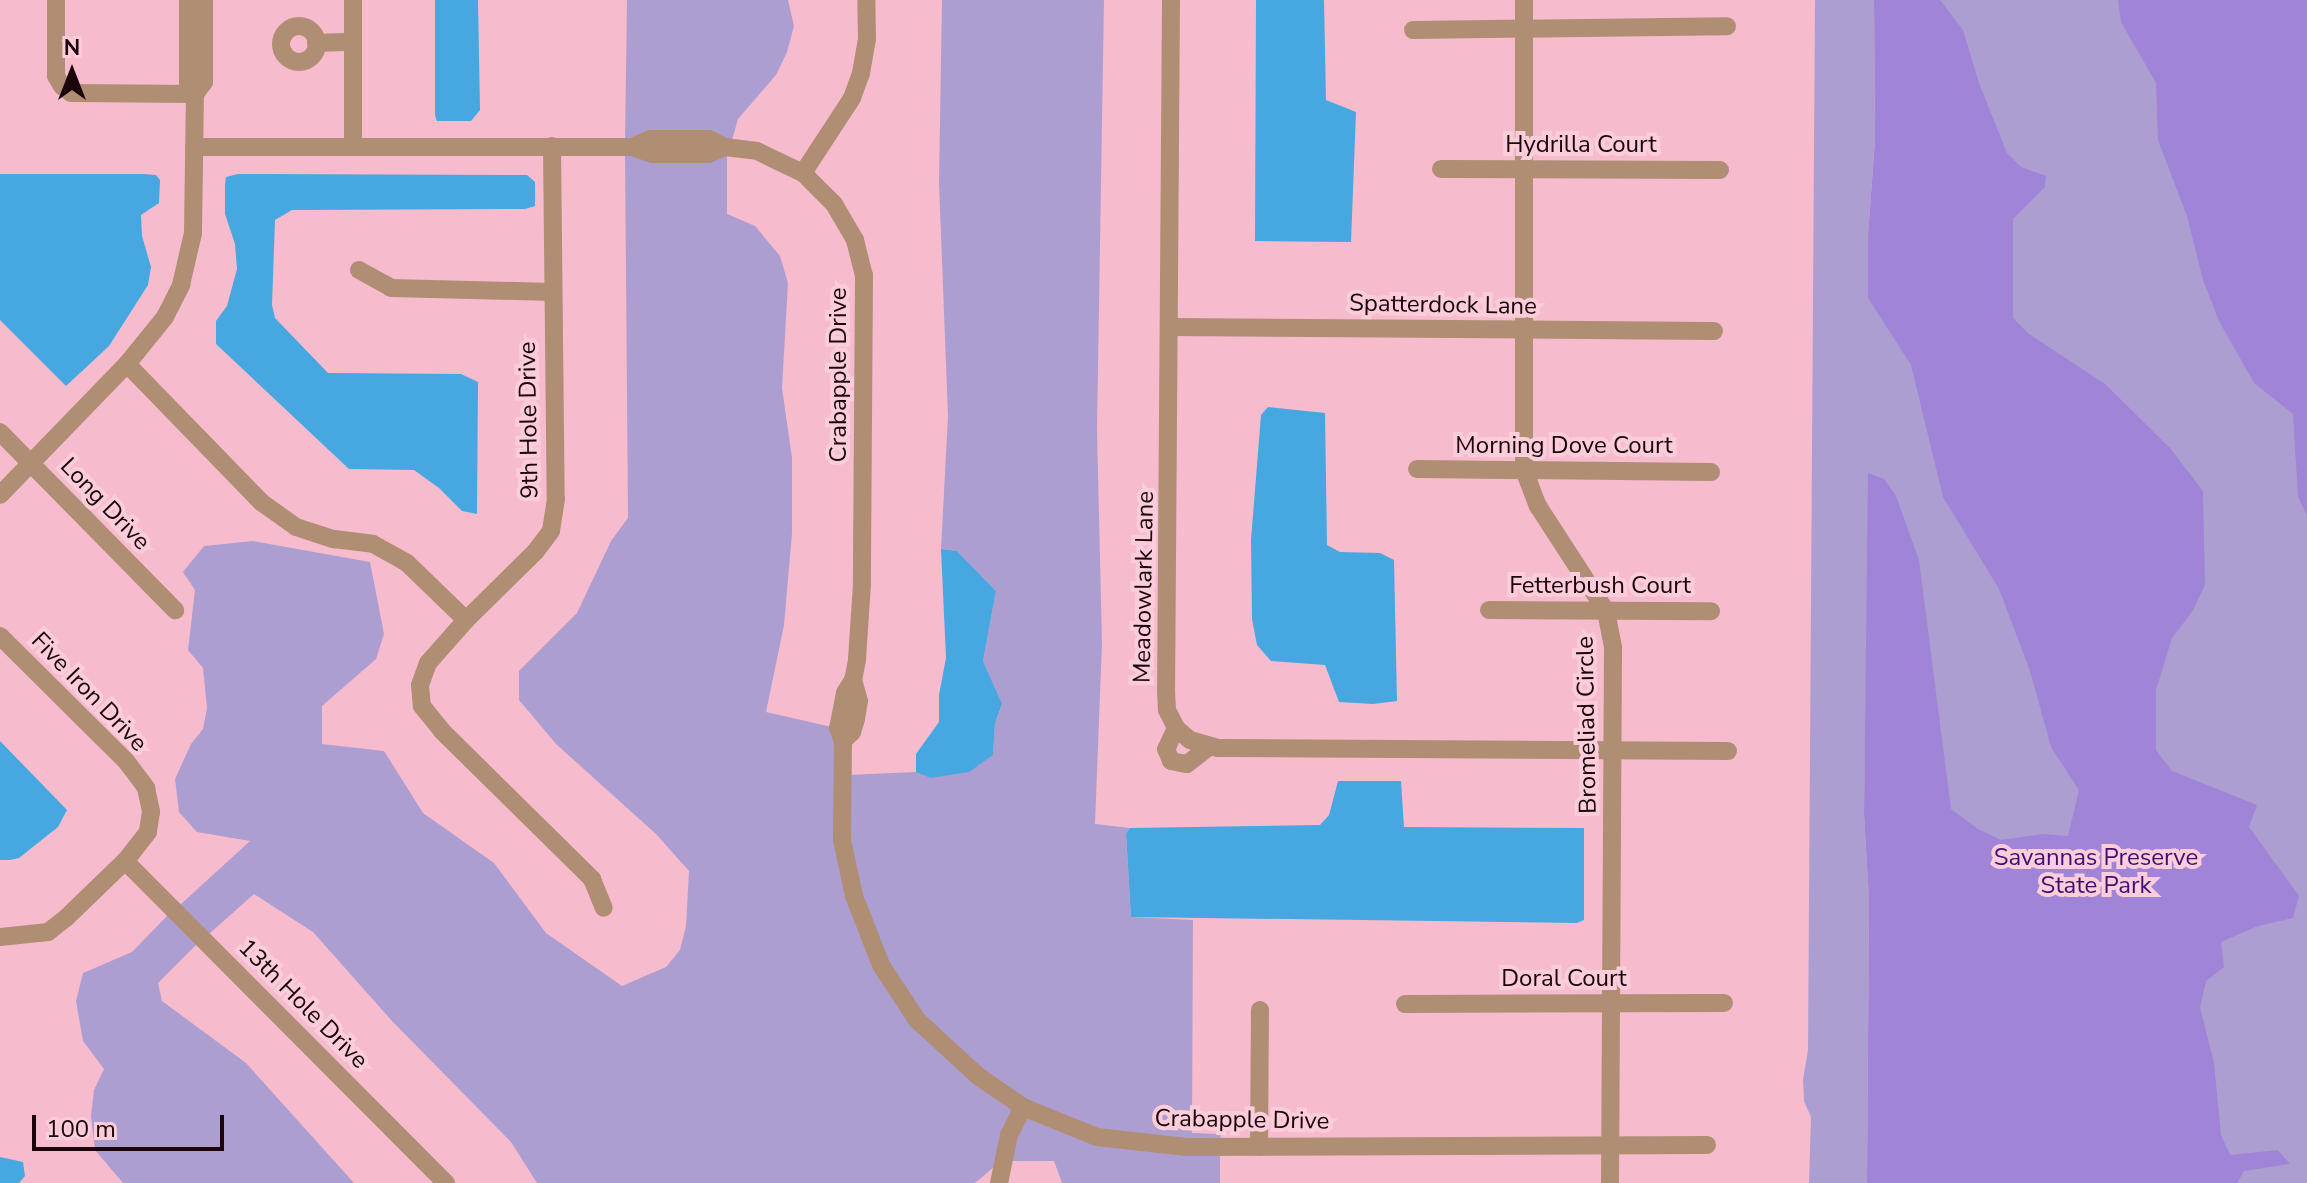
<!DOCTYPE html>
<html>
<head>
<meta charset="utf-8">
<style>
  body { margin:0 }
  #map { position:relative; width:2307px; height:1183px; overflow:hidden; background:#f7bbce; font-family:"Nunito Sans",sans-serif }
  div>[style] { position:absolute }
  .green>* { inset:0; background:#ad9ed1 }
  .forest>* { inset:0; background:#a084d7 }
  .water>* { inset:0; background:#47a7e0 }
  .minor>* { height:18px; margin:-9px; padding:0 9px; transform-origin:9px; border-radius:9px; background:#b08e74 }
  .minor>.ring { margin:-9px; padding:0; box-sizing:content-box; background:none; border:18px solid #b08e74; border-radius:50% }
  span { translate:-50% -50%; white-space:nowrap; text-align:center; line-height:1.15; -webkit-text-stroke:8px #fbcddb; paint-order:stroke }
  .street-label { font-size:24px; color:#1b040c }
  .park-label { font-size:24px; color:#3e0f72 }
  .north { position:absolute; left:32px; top:32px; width:80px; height:80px; -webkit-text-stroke:6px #fbcddb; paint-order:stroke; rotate:0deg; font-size:22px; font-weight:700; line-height:32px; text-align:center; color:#1b040c }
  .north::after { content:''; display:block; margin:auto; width:28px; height:36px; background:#1b040c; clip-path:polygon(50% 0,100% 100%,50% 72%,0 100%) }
  .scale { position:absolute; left:32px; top:1115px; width:192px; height:36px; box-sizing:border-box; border:4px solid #1b040c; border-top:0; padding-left:10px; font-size:24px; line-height:28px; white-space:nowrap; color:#1b040c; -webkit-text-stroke:6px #fbcddb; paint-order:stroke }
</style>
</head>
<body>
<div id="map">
  <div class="green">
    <i style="clip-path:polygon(627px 0,788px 0,794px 26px,787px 52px,776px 75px,738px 119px,732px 140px,625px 139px)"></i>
    <i style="clip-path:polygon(942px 0,1104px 0,1097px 430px,1102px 643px,1095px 824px,1130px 828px,1126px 835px,1131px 917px,1193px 920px,1192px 1133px,1221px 1134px,1220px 1140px,1186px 1140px,1099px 1130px,1026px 1100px,982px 1070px,922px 1015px,887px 961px,860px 894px,848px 839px,847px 775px,916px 772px,930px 778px,993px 755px,995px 724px,1002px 705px,983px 661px,996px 591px,957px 551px,941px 549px,948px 416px,939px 183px)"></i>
    <i style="clip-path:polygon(1815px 0,1874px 0,1875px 140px,1868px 235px,1868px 298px,1888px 0,2307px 0,2307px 1183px,1882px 1183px,1869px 473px,1864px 814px,1869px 901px,1867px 1183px,1809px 1183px,1811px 1117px,1804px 1101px,1803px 1080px,1808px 1050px)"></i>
    <i style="clip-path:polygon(625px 154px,727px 156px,727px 214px,755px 226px,780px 256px,788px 283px,782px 388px,792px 458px,792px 533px,784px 625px,766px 712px,832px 727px,836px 744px,835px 840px,875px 968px,1014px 1109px,994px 1167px,975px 1183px,537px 1183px,511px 1142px,392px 1021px,313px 932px,254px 894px,209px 934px,180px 905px,250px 841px,197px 832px,179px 812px,175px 779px,191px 744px,203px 729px,207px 708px,203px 668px,188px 650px,195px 590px,183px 572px,204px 546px,253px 541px,370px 562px,384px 634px,376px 659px,322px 706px,322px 744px,384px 751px,423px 813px,494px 863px,546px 933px,622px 986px,666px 967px,680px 950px,686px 926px,689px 871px,656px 834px,556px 744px,519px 700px,519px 671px,577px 613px,611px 541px,628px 518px)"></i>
    <i style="clip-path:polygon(169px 914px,198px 943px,158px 983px,162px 1001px,246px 1063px,354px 1183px,123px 1183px,95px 1150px,91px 1116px,94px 1090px,104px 1069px,83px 1041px,76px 1001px,83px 973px,132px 952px)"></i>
    <i style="clip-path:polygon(1026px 1116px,1220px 1155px,1220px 1183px,1062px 1183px,1054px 1161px,1009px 1161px)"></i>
  </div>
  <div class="forest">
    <i style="clip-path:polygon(1874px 0,1940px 0,1963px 30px,1979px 83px,2007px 153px,2021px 167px,2046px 176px,2045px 187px,2013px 219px,2013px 318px,2029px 334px,2105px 384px,2170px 448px,2203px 491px,2205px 585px,2192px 612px,2172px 638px,2156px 690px,2156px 750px,2172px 771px,2257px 805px,2249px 827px,2299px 896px,2293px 918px,2258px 926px,2221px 942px,2224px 967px,2206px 981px,2200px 1007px,2214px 1063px,2221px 1135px,2230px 1155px,2278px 1150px,2290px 1164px,2244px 1171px,2237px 1183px,1867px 1183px,1869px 901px,1864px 814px,1868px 473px,1884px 479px,1896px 496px,1919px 560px,1951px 809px,1978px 829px,2001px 840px,2042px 834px,2068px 836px,2079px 790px,2051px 747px,2030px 671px,1999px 589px,1943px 497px,1911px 365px,1868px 298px,1868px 235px,1875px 140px)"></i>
    <i style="clip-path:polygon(2118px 0,2307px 0,2307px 515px,2298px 497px,2293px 414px,2254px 383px,2219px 321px,2203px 280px,2187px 216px,2158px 140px,2156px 83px,2121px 22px)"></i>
  </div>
  <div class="water">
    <i style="clip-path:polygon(435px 0,478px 0,480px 110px,471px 121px,437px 121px,435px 115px)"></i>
    <i style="clip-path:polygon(1256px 0,1324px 0,1326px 100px,1356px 112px,1351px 242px,1255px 241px)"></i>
    <i style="clip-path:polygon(0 174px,143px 174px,156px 175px,160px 180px,159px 203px,141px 215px,142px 236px,151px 267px,148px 285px,109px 346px,66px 386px,0 320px)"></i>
    <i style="clip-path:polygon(238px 174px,527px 175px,535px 182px,535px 206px,525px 209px,292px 210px,275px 220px,272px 305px,275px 318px,328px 373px,461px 374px,478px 382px,477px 514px,462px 511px,439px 488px,414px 470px,349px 469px,216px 344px,216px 321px,227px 306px,237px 269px,235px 244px,225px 214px,225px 185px,226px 177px)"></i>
    <i style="clip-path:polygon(1268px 407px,1325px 413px,1327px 545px,1340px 552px,1380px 553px,1394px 560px,1397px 701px,1373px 704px,1339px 702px,1325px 665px,1271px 661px,1257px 645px,1252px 619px,1251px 540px,1261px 415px)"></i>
    <i style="clip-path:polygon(941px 549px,957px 551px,996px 591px,983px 661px,1002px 704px,995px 724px,993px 755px,969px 772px,930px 778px,916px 772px,916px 754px,939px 722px,939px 695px,946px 658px)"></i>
    <i style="clip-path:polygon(0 741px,67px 810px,58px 827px,19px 858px,10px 860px,0 860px)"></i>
    <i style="clip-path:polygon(1338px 781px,1401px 781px,1404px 827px,1584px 828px,1584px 920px,1577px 923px,1131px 917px,1126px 834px,1130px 828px,1320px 825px,1329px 815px)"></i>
    <i style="clip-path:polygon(0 1157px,23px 1162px,25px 1176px,19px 1183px,0 1183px)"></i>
  </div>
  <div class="minor">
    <i style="left:56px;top:0;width:76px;rotate:90deg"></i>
    <i style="left:56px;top:76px;width:12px;rotate:59deg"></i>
    <i style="left:62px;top:86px;width:11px;rotate:38deg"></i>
    <i style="left:71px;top:93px;width:124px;rotate:0.5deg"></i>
    <i style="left:188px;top:0;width:83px;rotate:90deg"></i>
    <i style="left:188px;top:83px;width:13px;rotate:58deg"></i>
    <i style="left:1171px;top:0;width:691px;rotate:90.41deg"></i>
    <i style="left:1166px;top:691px;width:19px;rotate:87deg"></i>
    <i style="left:1167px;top:710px;width:20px;rotate:63deg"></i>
    <i style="left:1176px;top:728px;width:18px;rotate:41deg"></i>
    <i style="left:1190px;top:740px;width:29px;rotate:16deg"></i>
    <i style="left:1218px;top:748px;width:510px;rotate:0.34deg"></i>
    <i style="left:1524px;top:0;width:470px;rotate:90deg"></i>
    <i style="left:1524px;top:470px;width:39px;rotate:69deg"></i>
    <i style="left:1538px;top:506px;width:125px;rotate:57.1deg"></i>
    <i style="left:1606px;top:611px;width:38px;rotate:79deg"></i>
    <i style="left:1613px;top:648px;width:535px;rotate:90.32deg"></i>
    <i class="ring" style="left:281px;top:26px;width:18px;height:18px"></i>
    <i style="left:1413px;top:30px;width:314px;rotate:-0.7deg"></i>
    <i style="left:316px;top:43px;width:37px;rotate:-2deg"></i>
    <i style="left:552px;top:146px;width:353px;rotate:89.4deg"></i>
    <i style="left:556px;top:499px;width:32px;rotate:99deg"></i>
    <i style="left:551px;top:531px;width:26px;rotate:127deg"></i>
    <i style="left:535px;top:552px;width:97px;rotate:135.4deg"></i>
    <i style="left:466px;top:620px;width:57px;rotate:131.5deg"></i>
    <i style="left:428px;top:663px;width:23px;rotate:110deg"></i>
    <i style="left:420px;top:685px;width:21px;rotate:85deg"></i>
    <i style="left:422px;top:706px;width:32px;rotate:51deg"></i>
    <i style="left:442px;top:731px;width:211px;rotate:44.6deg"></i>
    <i style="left:592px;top:879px;width:31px;rotate:68deg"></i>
    <i style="left:194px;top:147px;width:438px"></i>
    <i style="left:632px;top:147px;width:21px;rotate:19deg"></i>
    <i style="left:652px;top:154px;width:56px"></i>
    <i style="left:708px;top:154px;width:18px;rotate:-22deg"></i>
    <i style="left:353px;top:147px;width:147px;rotate:-90deg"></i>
    <i style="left:632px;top:147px;width:20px;rotate:-24deg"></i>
    <i style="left:650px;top:139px;width:59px"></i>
    <i style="left:709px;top:139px;width:18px;rotate:27deg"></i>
    <i style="left:725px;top:147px;width:32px;rotate:7deg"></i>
    <i style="left:757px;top:151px;width:51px;rotate:25.6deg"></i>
    <i style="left:803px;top:173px;width:44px;rotate:45deg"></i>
    <i style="left:834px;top:204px;width:42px;rotate:59.7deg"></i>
    <i style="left:855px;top:240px;width:36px;rotate:76deg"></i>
    <i style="left:864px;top:275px;width:309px;rotate:90.4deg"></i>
    <i style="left:862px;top:584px;width:76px;rotate:93.8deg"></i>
    <i style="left:857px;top:660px;width:20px;rotate:101deg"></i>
    <i style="left:853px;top:680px;width:15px;rotate:122deg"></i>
    <i style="left:845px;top:693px;width:36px;rotate:101deg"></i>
    <i style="left:838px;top:728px;width:14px;rotate:69deg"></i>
    <i style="left:843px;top:741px;width:99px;rotate:90.6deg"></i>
    <i style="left:842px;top:840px;width:57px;rotate:77.9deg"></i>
    <i style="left:854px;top:896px;width:74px;rotate:68.6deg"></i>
    <i style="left:881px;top:965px;width:66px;rotate:56.8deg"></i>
    <i style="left:917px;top:1020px;width:83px;rotate:42.6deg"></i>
    <i style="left:978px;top:1076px;width:55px;rotate:34.6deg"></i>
    <i style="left:1023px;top:1107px;width:80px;rotate:22.1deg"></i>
    <i style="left:1097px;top:1137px;width:90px;rotate:6.4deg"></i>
    <i style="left:1186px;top:1147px;width:521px;rotate:-0.22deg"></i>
    <i style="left:1441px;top:169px;width:279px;rotate:0.2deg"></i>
    <i style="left:803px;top:173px;width:90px;rotate:-56.8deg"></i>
    <i style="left:852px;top:98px;width:27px;rotate:-70deg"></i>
    <i style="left:861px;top:73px;width:35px;rotate:-80deg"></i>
    <i style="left:867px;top:39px;width:39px;rotate:-91deg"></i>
    <i style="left:359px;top:270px;width:37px;rotate:29deg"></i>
    <i style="left:391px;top:288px;width:161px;rotate:1.4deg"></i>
    <i style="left:1171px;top:327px;width:543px;rotate:0.42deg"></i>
    <i style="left:127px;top:364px;width:192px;rotate:45.8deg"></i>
    <i style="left:261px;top:502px;width:43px;rotate:35.5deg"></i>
    <i style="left:296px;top:527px;width:40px;rotate:18deg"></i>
    <i style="left:334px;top:539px;width:39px;rotate:7deg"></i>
    <i style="left:373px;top:544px;width:39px;rotate:29deg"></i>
    <i style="left:407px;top:563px;width:82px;rotate:44deg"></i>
    <i style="left:0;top:432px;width:250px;rotate:45.5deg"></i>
    <i style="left:1417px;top:469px;width:294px;rotate:0.6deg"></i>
    <i style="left:0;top:495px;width:182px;rotate:-45.9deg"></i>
    <i style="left:127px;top:364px;width:60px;rotate:-51deg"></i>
    <i style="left:165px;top:317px;width:36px;rotate:-63deg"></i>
    <i style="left:181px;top:285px;width:53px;rotate:-77deg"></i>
    <i style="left:193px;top:233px;width:139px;rotate:-89.2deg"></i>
    <i style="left:195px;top:94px;width:15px;rotate:-53deg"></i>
    <i style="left:204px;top:82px;width:82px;rotate:-90deg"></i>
    <i style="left:1489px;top:610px;width:222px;rotate:0.3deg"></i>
    <i style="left:0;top:636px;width:177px;rotate:44.8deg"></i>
    <i style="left:126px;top:761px;width:34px;rotate:53deg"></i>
    <i style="left:146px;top:788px;width:25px;rotate:78deg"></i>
    <i style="left:151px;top:812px;width:20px;rotate:99deg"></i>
    <i style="left:148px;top:832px;width:37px;rotate:128deg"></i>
    <i style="left:125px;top:861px;width:82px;rotate:136deg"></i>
    <i style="left:66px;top:918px;width:23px;rotate:142deg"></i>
    <i style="left:48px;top:932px;width:48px;rotate:174.1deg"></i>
    <i style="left:1176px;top:728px;width:23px;rotate:115deg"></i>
    <i style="left:1166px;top:749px;width:13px;rotate:67deg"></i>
    <i style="left:1171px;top:761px;width:16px;rotate:11deg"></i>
    <i style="left:1187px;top:764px;width:28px;rotate:-38deg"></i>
    <i style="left:843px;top:741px;width:13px;rotate:-45deg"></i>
    <i style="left:852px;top:732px;width:14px;rotate:-73deg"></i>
    <i style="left:856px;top:719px;width:18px;rotate:-81deg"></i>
    <i style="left:859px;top:701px;width:22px;rotate:-106deg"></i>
    <i style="left:125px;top:861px;width:455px;rotate:45.1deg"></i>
    <i style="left:1405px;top:1004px;width:319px;rotate:-0.2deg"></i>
    <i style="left:1259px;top:1147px;width:137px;rotate:-89.6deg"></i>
    <i style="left:999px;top:1183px;width:49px;rotate:-78.2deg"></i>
    <i style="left:1009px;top:1135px;width:31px;rotate:-63deg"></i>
  </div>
  <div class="street-label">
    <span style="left:1581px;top:145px">Hydrilla Court</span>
    <span style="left:1443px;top:305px;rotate:1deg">Spatterdock Lane</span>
    <span style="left:839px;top:375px;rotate:-90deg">Crabapple Drive</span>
    <span style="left:529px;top:420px;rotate:-91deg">9th Hole Drive</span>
    <span style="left:1564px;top:446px">Morning Dove Court</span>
    <span style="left:105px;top:504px;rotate:46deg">Long Drive</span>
    <span style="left:1600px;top:586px">Fetterbush Court</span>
    <span style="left:1144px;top:587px;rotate:-89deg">Meadowlark Lane</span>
    <span style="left:89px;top:692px;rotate:46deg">Five Iron Drive</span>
    <span style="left:1587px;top:725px;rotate:-91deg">Bromeliad Circle</span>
    <span style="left:1564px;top:979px">Doral Court</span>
    <span style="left:303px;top:1004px;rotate:45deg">13th Hole Drive</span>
    <span style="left:1242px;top:1120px;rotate:1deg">Crabapple Drive</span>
  </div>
  <div class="park-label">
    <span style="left:2096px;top:872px">Savannas Preserve<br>State Park</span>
  </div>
  <div class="north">N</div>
  <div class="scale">100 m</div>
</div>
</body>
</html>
